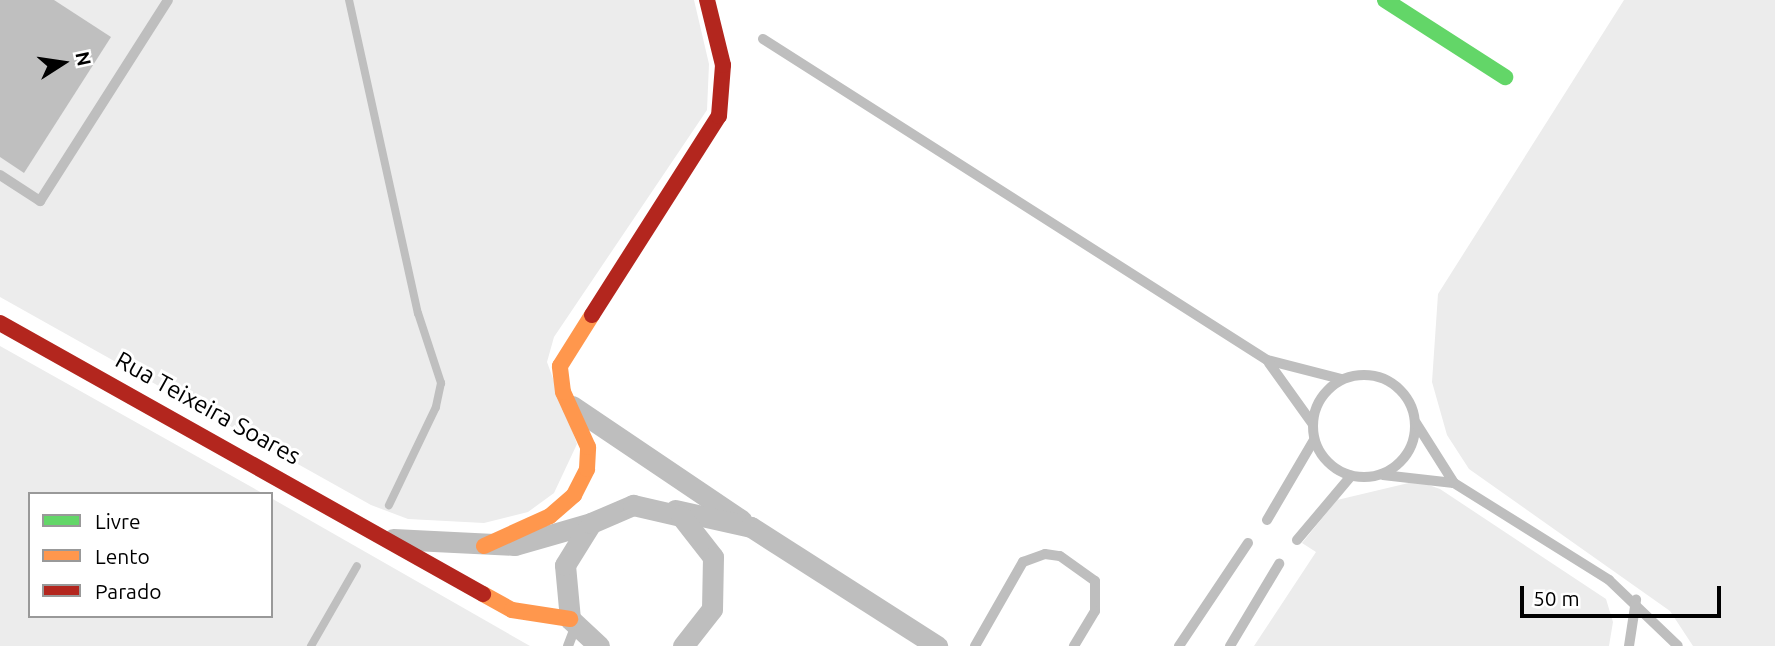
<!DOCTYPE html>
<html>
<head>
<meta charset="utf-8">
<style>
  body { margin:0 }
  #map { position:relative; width:1775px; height:646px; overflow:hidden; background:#fff; font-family:Ubuntu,sans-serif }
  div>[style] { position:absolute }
  .green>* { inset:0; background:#ececec }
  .water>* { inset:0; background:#bfbfbf }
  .stream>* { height:8px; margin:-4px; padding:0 4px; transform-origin:4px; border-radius:4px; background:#bfbfbf }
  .lane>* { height:10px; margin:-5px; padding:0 5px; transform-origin:5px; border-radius:5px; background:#bebebe }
  .lane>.ring { margin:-5px; padding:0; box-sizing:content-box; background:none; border:10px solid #bebebe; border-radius:50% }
  .street>* { height:21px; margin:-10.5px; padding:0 10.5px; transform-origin:10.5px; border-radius:10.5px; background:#bebebe }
  .fast>* { height:16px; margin:-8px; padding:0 8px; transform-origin:8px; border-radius:8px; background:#63d668 }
  .slow>* { height:16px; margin:-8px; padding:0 8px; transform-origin:8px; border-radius:8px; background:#ff974d }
  .jam>* { height:16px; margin:-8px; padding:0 8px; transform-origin:8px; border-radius:8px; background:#b3261e }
  span { translate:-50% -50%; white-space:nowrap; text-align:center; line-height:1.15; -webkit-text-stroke:6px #fff; paint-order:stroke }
  .street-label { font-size:24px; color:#000 }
  .legend { position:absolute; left:28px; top:492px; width:245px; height:126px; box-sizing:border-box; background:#fff; border:2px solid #999; margin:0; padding:9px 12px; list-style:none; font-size:21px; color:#000 }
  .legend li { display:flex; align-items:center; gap:14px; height:35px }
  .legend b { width:35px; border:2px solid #999 }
  .north { position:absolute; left:28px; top:28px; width:70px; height:70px; -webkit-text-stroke:5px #fff; paint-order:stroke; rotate:78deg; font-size:19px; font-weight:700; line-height:28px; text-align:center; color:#000 }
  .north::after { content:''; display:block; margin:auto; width:24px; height:32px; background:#000; clip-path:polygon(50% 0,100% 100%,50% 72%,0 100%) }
  .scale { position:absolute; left:1520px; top:586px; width:201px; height:32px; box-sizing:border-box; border:4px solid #000; border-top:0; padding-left:9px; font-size:21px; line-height:24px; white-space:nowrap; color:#000; -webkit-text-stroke:5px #fff; paint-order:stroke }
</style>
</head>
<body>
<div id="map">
  <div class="green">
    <i style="clip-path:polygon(0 0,694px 0,709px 64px,707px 110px,554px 337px,547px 362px,577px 444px,554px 493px,528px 512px,484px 523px,408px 519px,371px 505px,0 297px)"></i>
    <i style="clip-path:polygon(1624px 0,1775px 0,1775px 646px,1693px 646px,1670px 611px,1469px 469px,1447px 435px,1432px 382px,1438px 294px)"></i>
    <i style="clip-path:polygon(0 346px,264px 494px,30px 494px,30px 616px,271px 616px,271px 498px,530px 646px,0 646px)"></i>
    <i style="clip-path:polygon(1417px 481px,1440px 489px,1606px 599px,1613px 622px,1609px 646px,1254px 646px,1316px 552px,1302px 543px,1337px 500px)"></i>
  </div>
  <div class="water">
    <i style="clip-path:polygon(0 0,54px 0,111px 37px,24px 173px,0 157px)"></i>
  </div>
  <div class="stream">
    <i style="left:349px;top:0;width:321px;rotate:77.6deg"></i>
    <i style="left:418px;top:313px;width:74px;rotate:71.8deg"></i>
    <i style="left:441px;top:383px;width:25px;rotate:102deg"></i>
    <i style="left:436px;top:407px;width:109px;rotate:115.6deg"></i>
    <i style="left:311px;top:646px;width:92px;rotate:-60.1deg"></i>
  </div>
  <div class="lane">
    <i style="left:763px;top:39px;width:598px;rotate:32.49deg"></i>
    <i style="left:1267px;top:360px;width:76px;rotate:14.4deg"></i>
    <i style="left:0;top:175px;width:48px;rotate:33deg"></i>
    <i style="left:40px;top:201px;width:238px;rotate:-57.5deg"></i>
    <i style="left:1269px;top:363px;width:74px;rotate:54.4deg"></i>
    <i class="ring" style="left:1313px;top:375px;width:92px;height:92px"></i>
    <i style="left:1416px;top:423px;width:71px;rotate:57.7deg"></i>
    <i style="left:1383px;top:475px;width:71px;rotate:6.4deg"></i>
    <i style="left:1454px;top:483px;width:183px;rotate:32deg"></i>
    <i style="left:1609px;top:580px;width:95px;rotate:43.7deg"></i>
    <i style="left:1267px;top:520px;width:93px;rotate:-59.6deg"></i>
    <i style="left:1297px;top:540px;width:84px;rotate:-49.8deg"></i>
    <i style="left:568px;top:646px;width:19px;rotate:-69deg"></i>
    <i style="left:975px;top:646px;width:97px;rotate:-60.3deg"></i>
    <i style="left:1023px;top:562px;width:23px;rotate:-20deg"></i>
    <i style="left:1045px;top:554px;width:15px;rotate:8deg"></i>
    <i style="left:1060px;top:556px;width:43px;rotate:35.5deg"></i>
    <i style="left:1095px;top:581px;width:30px;rotate:90deg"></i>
    <i style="left:1095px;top:611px;width:41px;rotate:121deg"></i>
    <i style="left:1179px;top:646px;width:124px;rotate:-56.2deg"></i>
    <i style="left:1230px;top:646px;width:96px;rotate:-59.1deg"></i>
    <i style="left:1629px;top:646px;width:47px;rotate:-81.3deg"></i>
  </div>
  <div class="street">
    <i style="left:572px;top:406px;width:204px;rotate:34deg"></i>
    <i style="left:675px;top:510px;width:78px;rotate:12.6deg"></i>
    <i style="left:751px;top:527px;width:221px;rotate:32.6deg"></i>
    <i style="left:393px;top:539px;width:122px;rotate:2.8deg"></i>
    <i style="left:515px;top:545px;width:79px;rotate:-16.1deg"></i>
    <i style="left:599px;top:646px;width:40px;rotate:-137deg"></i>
    <i style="left:570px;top:619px;width:54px;rotate:-95.3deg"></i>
    <i style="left:565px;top:565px;width:49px;rotate:-58.2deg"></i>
    <i style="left:591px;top:523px;width:46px;rotate:-23.2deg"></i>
    <i style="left:633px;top:505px;width:49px;rotate:12.9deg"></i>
    <i style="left:681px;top:516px;width:52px;rotate:52deg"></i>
    <i style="left:713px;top:557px;width:52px;rotate:91.1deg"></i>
    <i style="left:712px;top:609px;width:47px;rotate:128.1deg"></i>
  </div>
  <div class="fast">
    <i style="left:1385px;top:0;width:143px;rotate:32.7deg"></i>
  </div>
  <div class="slow">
    <i style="left:484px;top:546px;width:72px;rotate:-24.4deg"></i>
    <i style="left:550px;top:516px;width:32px;rotate:-41deg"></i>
    <i style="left:574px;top:495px;width:29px;rotate:-63deg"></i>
    <i style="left:587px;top:469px;width:22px;rotate:-87deg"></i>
    <i style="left:588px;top:447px;width:60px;rotate:-114.4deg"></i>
    <i style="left:563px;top:392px;width:26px;rotate:-97deg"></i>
    <i style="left:560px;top:366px;width:60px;rotate:-57.9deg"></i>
    <i style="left:483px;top:594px;width:33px;rotate:29deg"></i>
    <i style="left:512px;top:610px;width:59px;rotate:8.8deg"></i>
  </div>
  <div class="jam">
    <i style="left:592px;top:315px;width:236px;rotate:-57.5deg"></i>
    <i style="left:719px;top:116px;width:51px;rotate:-85.5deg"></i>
    <i style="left:723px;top:65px;width:67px;rotate:-103.8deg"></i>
    <i style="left:0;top:323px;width:554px;rotate:29.3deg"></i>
  </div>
  <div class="street-label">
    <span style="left:208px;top:408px;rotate:29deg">Rua Teixeira Soares</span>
  </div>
  <ul class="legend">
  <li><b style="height:9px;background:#63d668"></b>Livre</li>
  <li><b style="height:9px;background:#ff974d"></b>Lento</li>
  <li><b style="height:9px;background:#b3261e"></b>Parado</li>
  </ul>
  <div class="north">N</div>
  <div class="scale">50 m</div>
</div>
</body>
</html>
